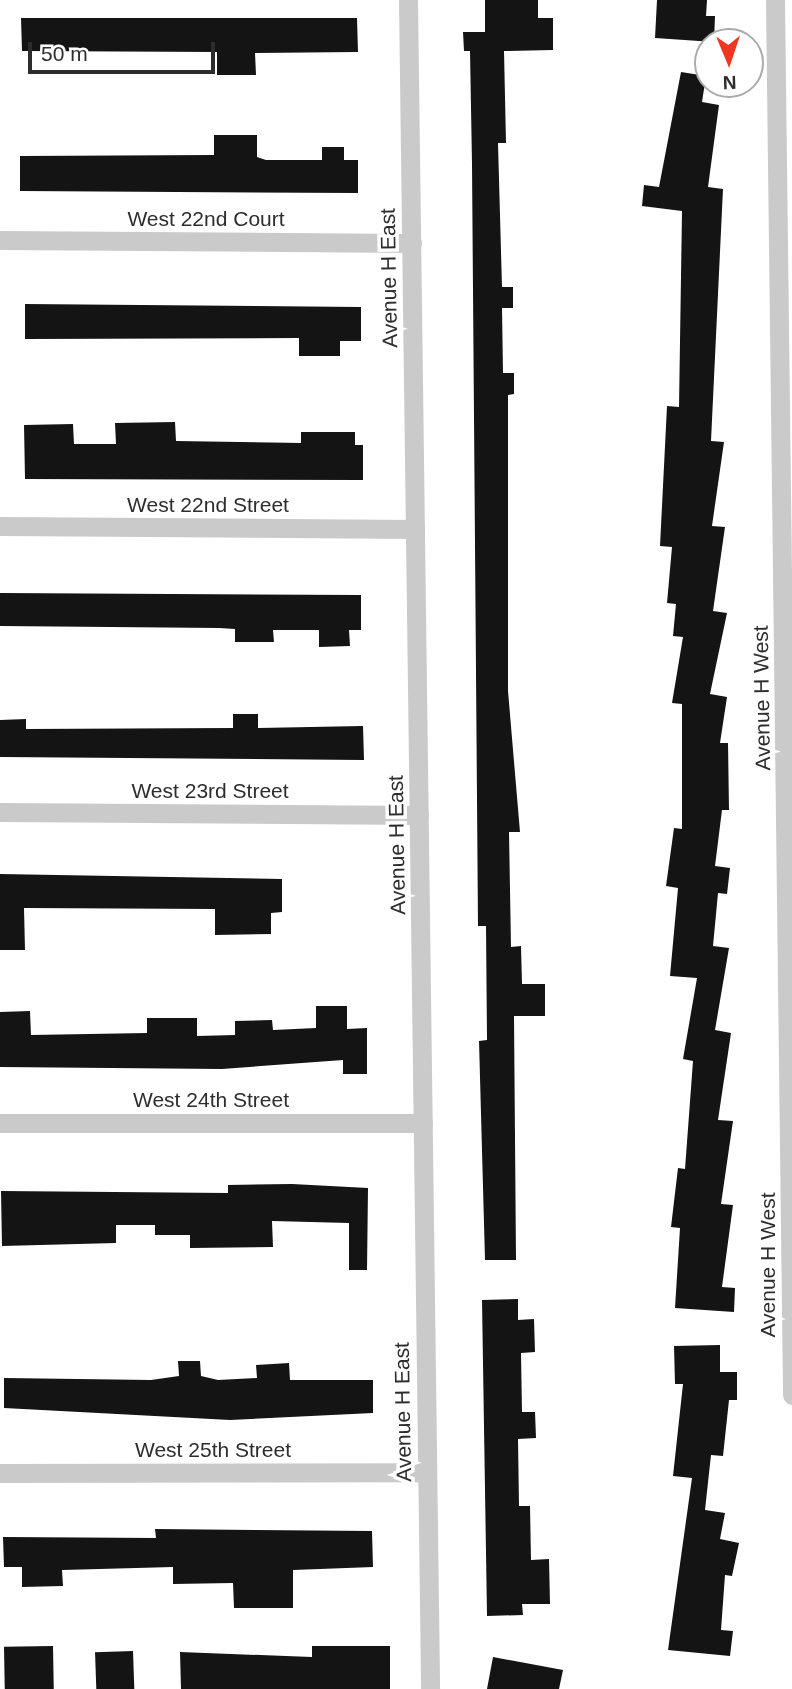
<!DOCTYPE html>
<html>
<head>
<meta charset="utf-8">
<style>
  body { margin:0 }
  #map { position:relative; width:792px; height:1689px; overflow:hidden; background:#fff; font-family:Arial,sans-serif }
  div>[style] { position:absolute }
  .building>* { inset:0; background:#141414; transform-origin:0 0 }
  .minor>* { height:19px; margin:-9.5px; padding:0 9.5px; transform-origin:9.5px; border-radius:9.5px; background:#cacaca }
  span { translate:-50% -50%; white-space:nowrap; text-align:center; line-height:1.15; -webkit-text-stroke:7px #fff; paint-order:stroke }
  .street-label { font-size:21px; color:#2d2d2d }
  .north { position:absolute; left:694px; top:28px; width:70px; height:70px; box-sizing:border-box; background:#fff; border:2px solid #ababab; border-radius:50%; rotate:178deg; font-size:19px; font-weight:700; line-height:28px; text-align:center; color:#2d2d2d }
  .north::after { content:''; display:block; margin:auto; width:24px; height:32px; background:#ef3723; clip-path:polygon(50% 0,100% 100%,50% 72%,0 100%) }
  .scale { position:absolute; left:28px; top:42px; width:187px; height:32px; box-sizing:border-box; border:4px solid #2d2d2d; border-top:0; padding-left:9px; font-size:21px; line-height:24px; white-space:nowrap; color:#2d2d2d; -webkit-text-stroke:5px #fff; paint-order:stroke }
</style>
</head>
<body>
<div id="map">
  <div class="building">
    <i style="clip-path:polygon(485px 0,538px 0,538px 18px,553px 18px,553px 50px,504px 51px,506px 143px,498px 143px,502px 287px,513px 287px,513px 308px,502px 308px,503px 373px,514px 373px,514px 394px,508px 395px,508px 691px,520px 832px,509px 832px,511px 947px,521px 946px,522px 984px,545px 984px,545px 1016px,514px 1016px,516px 1260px,485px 1260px,479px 1041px,487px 1040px,486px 926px,478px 926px,472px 164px,470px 51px,464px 51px,463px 32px,485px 32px)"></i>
    <i style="clip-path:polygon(657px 0,707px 0,706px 16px,715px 16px,714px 42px,655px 38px)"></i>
    <i style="clip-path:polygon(21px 18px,357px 18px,358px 52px,255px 53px,256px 75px,217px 75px,217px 52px,22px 51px)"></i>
    <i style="clip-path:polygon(681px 72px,706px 76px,702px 102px,719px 105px,708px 187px,723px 189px,711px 441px,724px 442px,712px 526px,725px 527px,713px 611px,727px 613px,710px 694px,727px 697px,720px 743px,728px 743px,729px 810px,722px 810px,715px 866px,730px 868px,727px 894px,718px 893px,713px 946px,729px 948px,715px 1030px,731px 1033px,718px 1120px,733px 1121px,721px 1204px,733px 1205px,722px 1287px,735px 1288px,734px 1312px,675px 1308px,680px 1228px,671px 1227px,678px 1168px,685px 1169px,693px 1061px,683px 1059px,697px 978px,670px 976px,678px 888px,666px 886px,674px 828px,682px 829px,682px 704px,672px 703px,683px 637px,673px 636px,676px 604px,667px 603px,672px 547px,660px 546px,667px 406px,679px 407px,682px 211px,642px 206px,644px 185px,659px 187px)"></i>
    <i style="clip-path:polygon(214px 135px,257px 135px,257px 157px,266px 160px,322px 160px,322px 147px,344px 147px,344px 160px,358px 160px,358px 193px,20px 191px,20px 156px,214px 155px)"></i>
    <i style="clip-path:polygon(25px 304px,361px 307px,361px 341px,340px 341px,340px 356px,299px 356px,299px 338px,25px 339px)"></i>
    <i style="clip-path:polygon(175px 422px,176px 441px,301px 443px,301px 432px,355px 432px,355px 445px,363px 445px,363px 480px,25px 479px,24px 425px,73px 424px,74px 444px,116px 444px,115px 423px)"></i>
    <i style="clip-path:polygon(0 593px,361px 595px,361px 630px,349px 630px,350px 646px,319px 647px,319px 630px,273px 630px,274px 642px,235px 642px,235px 629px,219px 628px,0 626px)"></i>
    <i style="clip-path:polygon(233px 714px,258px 714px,258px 728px,363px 726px,364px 760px,0 757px,0 720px,26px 719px,26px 729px,233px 728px)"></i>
    <i style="clip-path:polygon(0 874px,282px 879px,282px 912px,271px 913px,271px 934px,215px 935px,215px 909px,24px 908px,25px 950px,0 950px)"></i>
    <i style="clip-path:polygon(316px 1006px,347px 1006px,347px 1029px,367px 1028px,367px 1074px,343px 1074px,343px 1060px,222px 1069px,0 1067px,0 1012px,30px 1011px,31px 1035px,147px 1033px,147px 1018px,197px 1018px,197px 1036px,235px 1035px,235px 1021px,272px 1020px,273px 1030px,316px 1028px)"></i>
    <i style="clip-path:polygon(292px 1184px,368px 1188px,367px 1270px,349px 1270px,349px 1223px,272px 1221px,273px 1247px,190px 1248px,190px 1235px,155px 1235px,155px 1225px,116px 1225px,116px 1243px,2px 1246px,1px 1191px,228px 1193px,228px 1185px)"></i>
    <i style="clip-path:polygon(518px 1299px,518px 1320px,534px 1319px,535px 1352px,521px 1353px,522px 1412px,535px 1412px,536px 1438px,518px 1439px,519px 1506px,530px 1506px,531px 1560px,549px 1559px,550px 1604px,522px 1604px,523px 1615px,487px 1616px,482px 1300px)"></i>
    <i style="clip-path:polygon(720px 1345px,720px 1372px,737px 1372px,737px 1400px,729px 1400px,723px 1456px,711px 1455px,705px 1510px,725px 1513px,720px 1539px,739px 1543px,732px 1576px,725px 1575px,721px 1630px,733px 1631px,730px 1656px,668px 1650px,692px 1478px,673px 1476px,683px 1384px,675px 1384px,674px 1346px)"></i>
    <i style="clip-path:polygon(178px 1361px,200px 1361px,201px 1376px,218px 1380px,257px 1378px,256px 1365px,289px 1363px,290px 1380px,373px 1380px,373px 1413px,230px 1420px,4px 1408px,4px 1378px,151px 1380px,179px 1376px)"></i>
    <i style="clip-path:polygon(155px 1529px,372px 1531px,373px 1567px,293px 1570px,293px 1608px,234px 1608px,233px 1583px,173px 1584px,173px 1567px,62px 1570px,63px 1586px,22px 1587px,22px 1567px,4px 1567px,3px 1537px,156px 1538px)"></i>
    <i style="left:53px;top:1646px;width:43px;height:49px;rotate:89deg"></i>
    <i style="clip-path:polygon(312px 1646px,390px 1646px,390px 1689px,181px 1689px,180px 1652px,312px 1657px)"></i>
    <i style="left:133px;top:1651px;width:38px;height:38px;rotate:88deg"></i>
    <i style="clip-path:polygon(493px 1657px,563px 1670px,559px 1689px,487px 1689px)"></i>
  </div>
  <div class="minor">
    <i style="left:408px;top:0;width:1689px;rotate:89.25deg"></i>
    <i style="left:775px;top:0;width:1395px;rotate:89.3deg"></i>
    <i style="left:0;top:240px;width:412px;rotate:0.4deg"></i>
    <i style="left:0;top:526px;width:415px;rotate:0.4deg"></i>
    <i style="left:0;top:812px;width:419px;rotate:0.4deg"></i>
    <i style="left:0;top:1123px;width:423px"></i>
    <i style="left:0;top:1473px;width:426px;rotate:-0.1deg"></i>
  </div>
  <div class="street-label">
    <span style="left:206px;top:219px">West 22nd Court</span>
    <span style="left:389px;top:278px;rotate:-91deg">Avenue H East</span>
    <span style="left:208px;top:505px">West 22nd Street</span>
    <span style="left:762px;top:698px;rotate:-91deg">Avenue H West</span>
    <span style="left:210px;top:791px">West 23rd Street</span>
    <span style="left:397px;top:845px;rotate:-91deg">Avenue H East</span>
    <span style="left:211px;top:1100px">West 24th Street</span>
    <span style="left:768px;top:1265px;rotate:-90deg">Avenue H West</span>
    <span style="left:403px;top:1412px;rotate:-91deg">Avenue H East</span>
    <span style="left:213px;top:1450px">West 25th Street</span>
  </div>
  <div class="north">N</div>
  <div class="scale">50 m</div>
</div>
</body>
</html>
